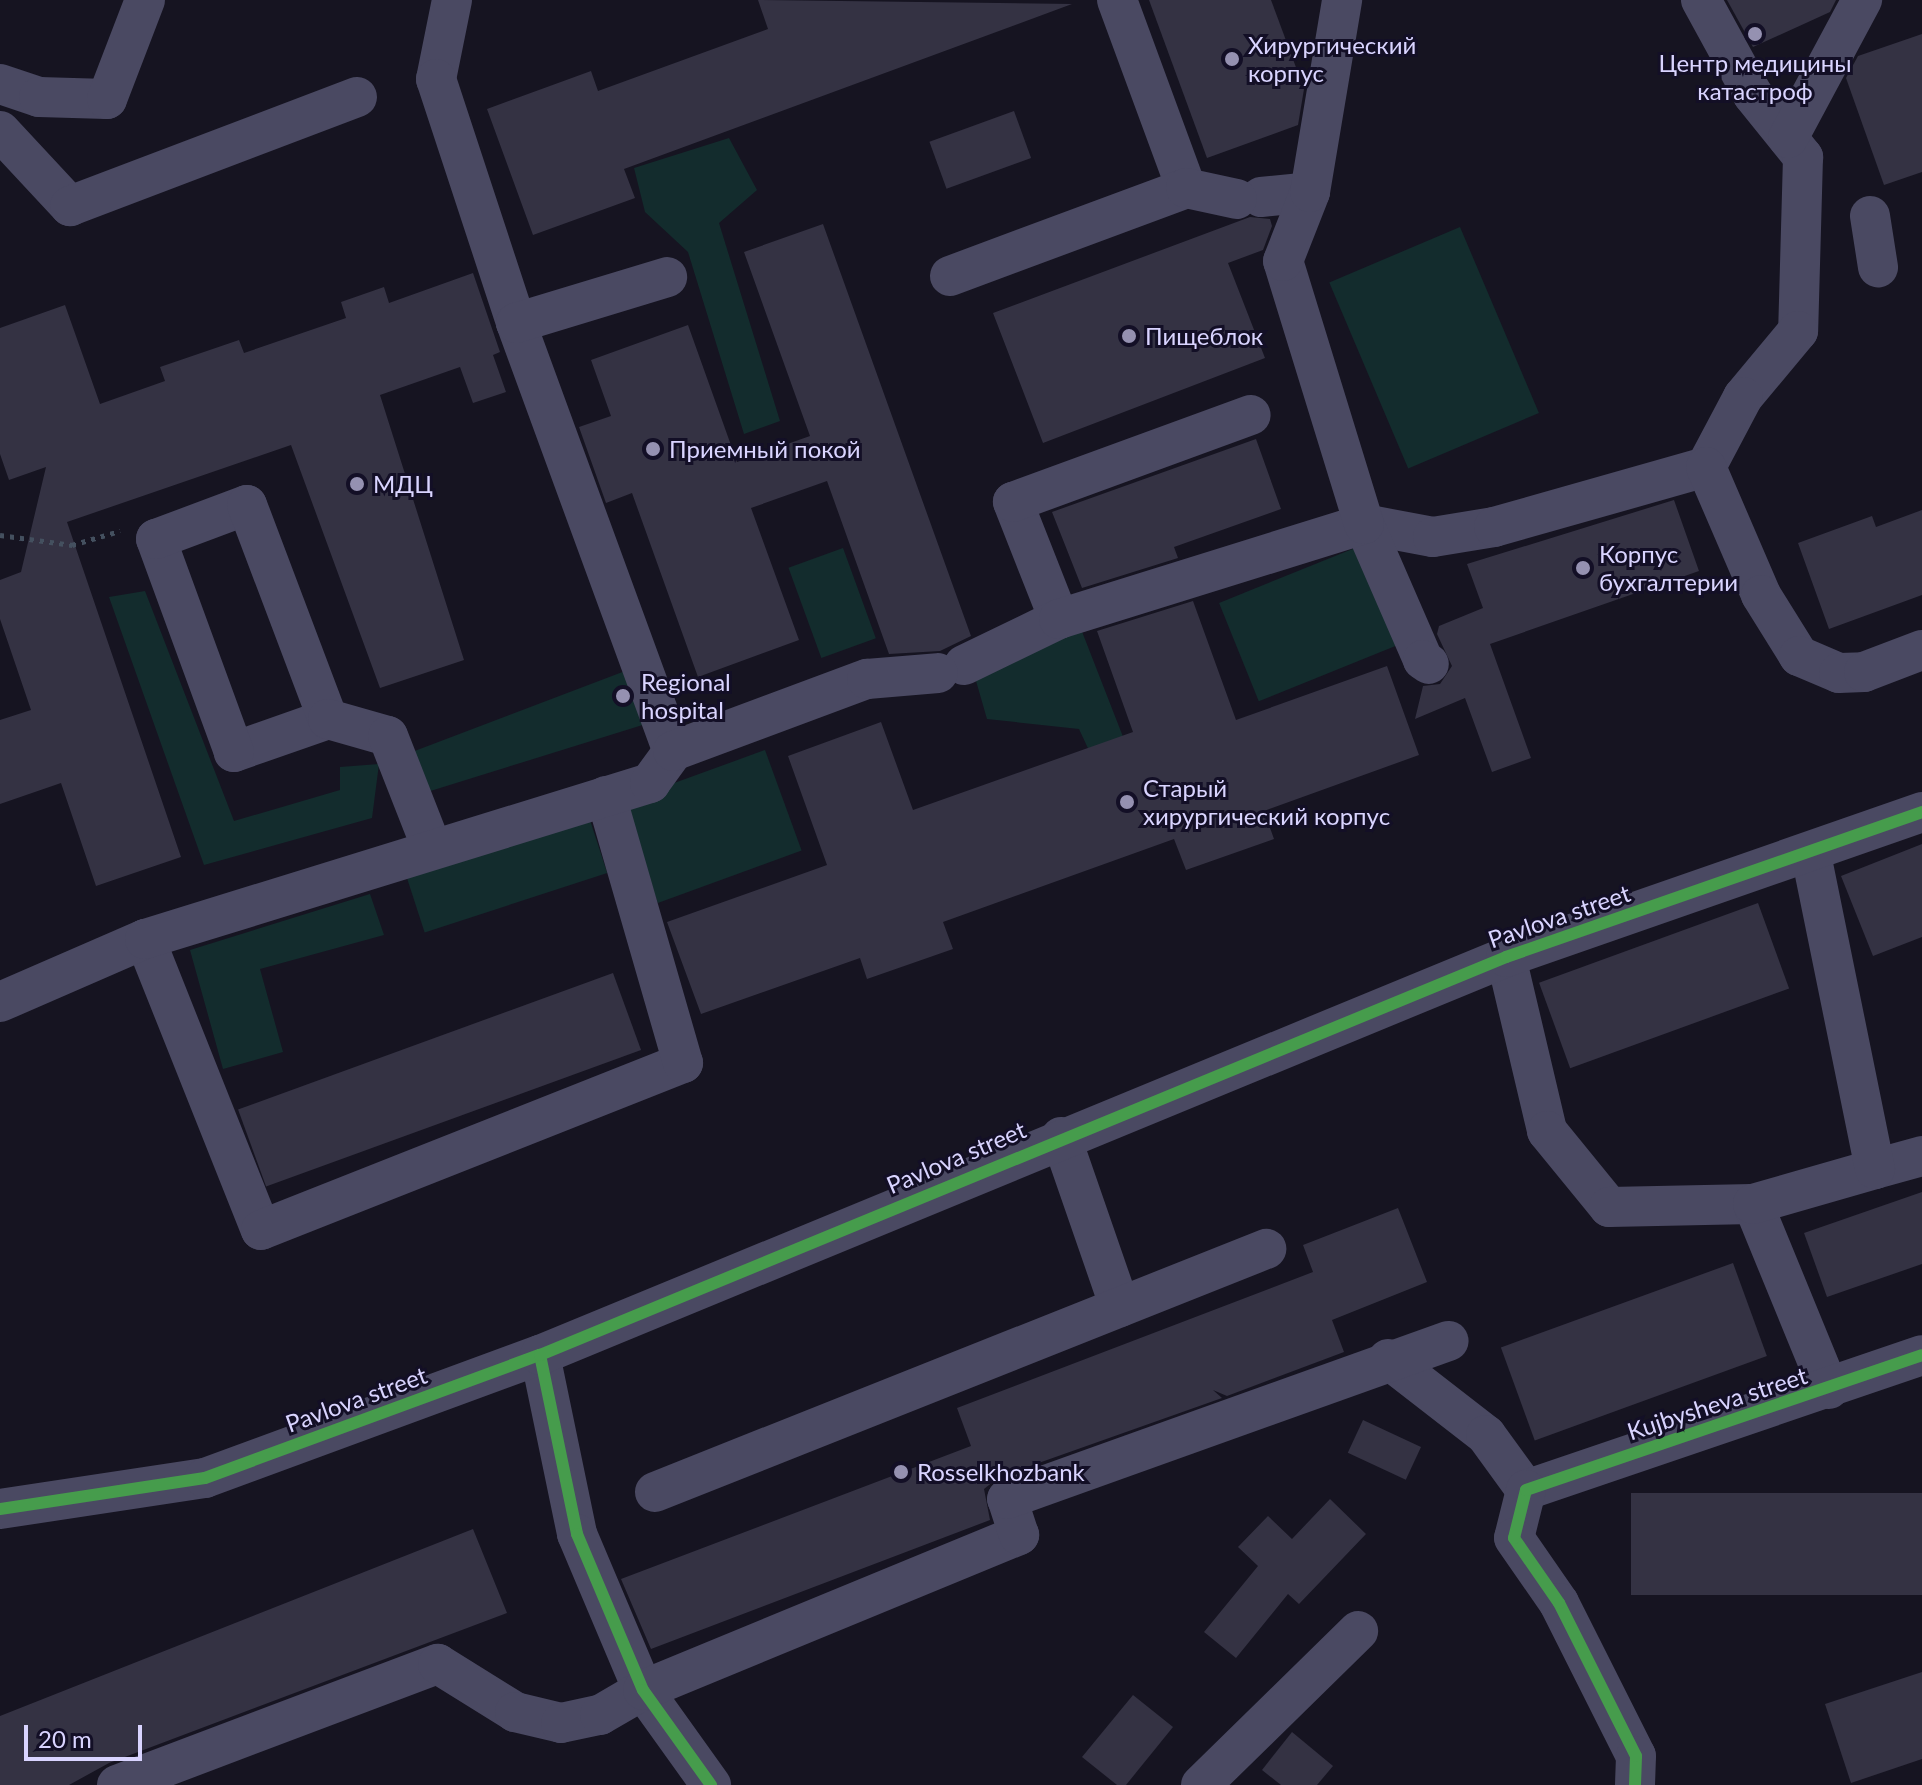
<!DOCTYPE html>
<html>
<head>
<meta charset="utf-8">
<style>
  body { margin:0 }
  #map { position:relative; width:1922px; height:1785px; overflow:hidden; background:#161421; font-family:Lato,sans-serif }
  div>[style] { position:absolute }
  .green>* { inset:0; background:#132c2d; transform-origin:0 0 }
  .building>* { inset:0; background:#343243; transform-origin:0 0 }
  .path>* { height:5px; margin-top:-2.5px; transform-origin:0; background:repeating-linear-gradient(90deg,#44505f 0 4px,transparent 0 10px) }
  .minor>* { height:40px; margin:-20px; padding:0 20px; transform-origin:20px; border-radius:20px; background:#4a4962 }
  .cycleway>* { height:12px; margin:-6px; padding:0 6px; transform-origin:6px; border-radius:6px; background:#469c4c }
  .dots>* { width:22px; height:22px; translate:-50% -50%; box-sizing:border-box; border:4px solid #130f26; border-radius:50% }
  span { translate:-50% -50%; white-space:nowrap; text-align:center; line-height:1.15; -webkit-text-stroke:6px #130f26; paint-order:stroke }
  .poi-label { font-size:24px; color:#d9d4ff }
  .left { translate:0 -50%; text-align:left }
  .street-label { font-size:24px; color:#d9d4ff }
  .scale { position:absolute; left:24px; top:1725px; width:118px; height:36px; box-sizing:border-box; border:4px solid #d9d4ff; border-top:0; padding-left:10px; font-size:24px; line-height:28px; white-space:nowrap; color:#d9d4ff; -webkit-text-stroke:6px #130f26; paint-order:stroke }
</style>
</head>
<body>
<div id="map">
  <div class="green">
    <i style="clip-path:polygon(729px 138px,757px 190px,719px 223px,780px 421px,744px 434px,688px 252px,645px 212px,634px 168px)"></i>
    <i style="left:1460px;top:227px;width:202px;height:142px;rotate:67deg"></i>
    <i style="left:1360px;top:546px;width:106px;height:152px;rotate:68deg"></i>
    <i style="left:843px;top:548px;width:96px;height:58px;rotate:70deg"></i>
    <i style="clip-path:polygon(145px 591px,234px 821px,340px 790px,340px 767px,379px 764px,372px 818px,204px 865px,109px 597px)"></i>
    <i style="clip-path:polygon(1081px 629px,1127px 747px,1093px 759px,1079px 729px,987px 719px,972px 667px)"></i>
    <i style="clip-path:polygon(633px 668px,649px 723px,424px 793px,412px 752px)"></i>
    <i style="left:765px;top:750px;width:107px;height:153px;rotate:70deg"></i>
    <i style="left:589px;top:817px;width:59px;height:192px;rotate:72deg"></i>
    <i style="clip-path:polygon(370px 894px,384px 935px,260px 969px,283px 1052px,223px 1069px,190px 950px)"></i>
  </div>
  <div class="building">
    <i style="clip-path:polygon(758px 0,1072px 4px,624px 169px,635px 198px,533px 235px,487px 109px,591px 71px,598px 91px,768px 29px)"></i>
    <i style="clip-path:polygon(1149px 0,1271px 0,1304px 89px,1298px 125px,1207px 158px)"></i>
    <i style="clip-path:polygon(1727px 0,1836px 0,1830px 12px,1753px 47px)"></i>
    <i style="clip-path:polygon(1922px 34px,1922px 172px,1884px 185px,1846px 78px,1858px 56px)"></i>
    <i style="left:1014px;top:111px;width:50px;height:90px;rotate:70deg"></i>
    <i style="clip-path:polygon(1250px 217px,1270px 219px,1272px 226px,1263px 250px,1228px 263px,1265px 358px,1043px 443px,993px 313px)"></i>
    <i style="clip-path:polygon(823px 224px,971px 636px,940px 651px,889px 654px,827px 481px,751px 508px,799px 640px,698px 677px,632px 493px,606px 503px,579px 427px,611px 416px,591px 360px,688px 325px,737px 462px,810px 436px,744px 252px)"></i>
    <i style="clip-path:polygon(473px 273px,500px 352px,493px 355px,506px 392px,473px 403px,460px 367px,380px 395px,464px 660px,380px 688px,291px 445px,67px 522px,181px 857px,96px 886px,61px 783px,0 804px,0 720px,31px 710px,0 619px,0 580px,21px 572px,46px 467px,9px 480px,0 454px,0 328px,65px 305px,100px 404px,165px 381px,160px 367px,239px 340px,244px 353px,346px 318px,341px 302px,384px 287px,389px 303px)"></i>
    <i style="clip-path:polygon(1256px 439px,1281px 509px,1174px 547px,1178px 558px,1082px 588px,1052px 512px)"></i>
    <i style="clip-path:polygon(1674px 500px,1699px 571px,1490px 644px,1531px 758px,1492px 772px,1465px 698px,1415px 719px,1423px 686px,1440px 684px,1452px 666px,1437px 634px,1439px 626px,1483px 608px,1467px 564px)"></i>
    <i style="clip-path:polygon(1922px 510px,1922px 595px,1829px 629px,1798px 543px,1872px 516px,1876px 527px)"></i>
    <i style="clip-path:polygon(1193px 601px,1236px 720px,1387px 666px,1419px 755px,1264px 811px,1274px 839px,1186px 870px,1174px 839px,943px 922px,953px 949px,867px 979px,860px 958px,701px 1014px,667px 922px,827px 865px,788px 756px,881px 722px,913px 810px,1133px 732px,1097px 631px)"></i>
    <i style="clip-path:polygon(1922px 844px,1922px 937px,1873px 956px,1841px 876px)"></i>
    <i style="left:1758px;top:903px;width:91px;height:233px;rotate:70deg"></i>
    <i style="left:613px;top:973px;width:82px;height:399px;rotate:70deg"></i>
    <i style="clip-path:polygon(1922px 1192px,1922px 1264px,1827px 1297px,1804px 1233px)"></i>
    <i style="clip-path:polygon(1398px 1208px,1427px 1282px,1332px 1320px,1344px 1352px,1227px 1396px,1213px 1390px,1222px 1398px,999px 1477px,984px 1489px,990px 1520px,651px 1649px,621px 1579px,971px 1446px,957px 1408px,1313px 1272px,1303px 1245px)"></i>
    <i style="left:1733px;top:1263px;width:99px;height:247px;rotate:70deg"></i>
    <i style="left:1363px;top:1420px;width:64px;height:36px;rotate:25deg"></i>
    <i style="left:1922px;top:1493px;width:102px;height:291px;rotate:90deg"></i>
    <i style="clip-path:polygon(1330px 1499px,1366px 1534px,1299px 1604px,1288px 1594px,1236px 1658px,1204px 1632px,1258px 1566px,1238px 1547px,1268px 1516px,1292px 1539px)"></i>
    <i style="clip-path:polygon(473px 1529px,507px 1613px,109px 1763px,69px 1785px,0 1785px,0 1716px)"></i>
    <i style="clip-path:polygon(1922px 1672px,1922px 1759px,1851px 1783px,1825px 1704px)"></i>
    <i style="clip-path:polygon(1133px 1695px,1173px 1727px,1126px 1785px,1117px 1785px,1082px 1757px)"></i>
    <i style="clip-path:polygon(1292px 1732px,1333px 1766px,1317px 1785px,1281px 1785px,1262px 1770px)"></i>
  </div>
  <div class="path">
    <i style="left:0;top:535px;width:73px;rotate:7.9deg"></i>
    <i style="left:72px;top:545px;width:50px;rotate:-16.3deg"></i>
  </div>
  <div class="minor">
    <i style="left:452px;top:0;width:81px;rotate:101.4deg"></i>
    <i style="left:436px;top:79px;width:257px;rotate:71.8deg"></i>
    <i style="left:516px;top:323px;width:456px;rotate:69.9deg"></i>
    <i style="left:1117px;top:0;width:200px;rotate:69.8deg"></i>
    <i style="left:1701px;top:0;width:108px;rotate:61.3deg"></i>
    <i style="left:1753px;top:95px;width:80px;rotate:51.1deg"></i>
    <i style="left:1803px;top:157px;width:174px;rotate:91.6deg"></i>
    <i style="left:1798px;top:331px;width:86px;rotate:129.8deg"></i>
    <i style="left:1743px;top:397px;width:79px;rotate:117.9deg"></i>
    <i style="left:0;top:84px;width:41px;rotate:18.4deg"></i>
    <i style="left:39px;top:97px;width:68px;rotate:1.7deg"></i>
    <i style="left:107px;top:99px;width:106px;rotate:-69deg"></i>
    <i style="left:0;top:131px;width:103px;rotate:47deg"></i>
    <i style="left:70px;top:206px;width:307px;rotate:-20.8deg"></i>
    <i style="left:1788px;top:138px;width:157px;rotate:-61.8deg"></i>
    <i style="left:1261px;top:197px;width:49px;rotate:-5.8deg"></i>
    <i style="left:1870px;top:216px;width:52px;rotate:81.1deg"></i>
    <i style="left:950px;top:276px;width:252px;rotate:-20.4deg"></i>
    <i style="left:1186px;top:188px;width:52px;rotate:12.2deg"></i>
    <i style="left:516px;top:323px;width:158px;rotate:-16.9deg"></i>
    <i style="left:1364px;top:524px;width:70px;rotate:10.7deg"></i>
    <i style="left:1433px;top:537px;width:62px;rotate:-9.3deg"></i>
    <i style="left:1494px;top:527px;width:220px;rotate:-15.8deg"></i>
    <i style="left:1706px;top:467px;width:139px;rotate:66.7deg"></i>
    <i style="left:1761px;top:595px;width:72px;rotate:58.1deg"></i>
    <i style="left:1799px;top:656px;width:43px;rotate:23deg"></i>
    <i style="left:1839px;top:673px;width:25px;rotate:-2deg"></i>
    <i style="left:1864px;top:672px;width:62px;rotate:-20.8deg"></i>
    <i style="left:1364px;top:524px;width:148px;rotate:66.5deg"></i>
    <i style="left:1423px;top:660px;width:7px;rotate:34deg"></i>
    <i style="left:1059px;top:619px;width:126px;rotate:-111.5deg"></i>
    <i style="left:1013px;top:502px;width:253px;rotate:-20.1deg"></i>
    <i style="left:964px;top:665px;width:106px;rotate:-25.8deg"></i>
    <i style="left:1059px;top:619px;width:319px;rotate:-17.3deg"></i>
    <i style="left:1364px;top:524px;width:275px;rotate:-107.1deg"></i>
    <i style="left:1283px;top:261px;width:74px;rotate:-68.6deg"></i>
    <i style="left:1310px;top:192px;width:195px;rotate:-80.5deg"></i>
    <i style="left:328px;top:719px;width:100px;rotate:160.7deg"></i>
    <i style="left:234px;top:752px;width:227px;rotate:-110.1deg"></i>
    <i style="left:156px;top:539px;width:97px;rotate:-20.5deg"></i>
    <i style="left:247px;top:505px;width:229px;rotate:69.3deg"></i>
    <i style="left:328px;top:719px;width:62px;rotate:15.8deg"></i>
    <i style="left:388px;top:736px;width:120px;rotate:68.6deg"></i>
    <i style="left:145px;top:939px;width:313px;rotate:68.3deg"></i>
    <i style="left:261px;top:1230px;width:454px;rotate:-21.6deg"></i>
    <i style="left:683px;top:1063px;width:278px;rotate:-106.1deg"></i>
    <i style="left:1506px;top:957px;width:179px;rotate:76.7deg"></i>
    <i style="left:1547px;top:1131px;width:98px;rotate:50.8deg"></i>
    <i style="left:1609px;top:1207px;width:144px;rotate:-1.2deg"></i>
    <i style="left:1753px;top:1204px;width:200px;rotate:67.7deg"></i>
    <i style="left:0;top:1002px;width:158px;rotate:-23.5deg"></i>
    <i style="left:145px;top:939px;width:529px;rotate:-17.17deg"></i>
    <i style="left:650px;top:783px;width:39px;rotate:-54deg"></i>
    <i style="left:673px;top:751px;width:207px;rotate:-20.4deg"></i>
    <i style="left:867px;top:679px;width:71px;rotate:-4.8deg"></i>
    <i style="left:1061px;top:1137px;width:180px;rotate:70.9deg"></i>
    <i style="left:1875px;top:1169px;width:49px;rotate:-15.5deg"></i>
    <i style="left:1753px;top:1204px;width:127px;rotate:-16deg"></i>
    <i style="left:1875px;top:1169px;width:321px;rotate:-101.5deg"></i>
    <i style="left:540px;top:1355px;width:183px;rotate:78.3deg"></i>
    <i style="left:577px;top:1534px;width:169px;rotate:67.1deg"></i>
    <i style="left:643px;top:1690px;width:117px;rotate:54.4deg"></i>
    <i style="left:1388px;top:1359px;width:124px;rotate:37.8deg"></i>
    <i style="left:1486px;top:1435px;width:68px;rotate:54deg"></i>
    <i style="left:1526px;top:1490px;width:418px;rotate:-18.8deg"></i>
    <i style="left:1526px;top:1490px;width:49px;rotate:104deg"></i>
    <i style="left:1514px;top:1538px;width:79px;rotate:55.3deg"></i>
    <i style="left:1559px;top:1603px;width:171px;rotate:63.3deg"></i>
    <i style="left:1636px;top:1756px;width:29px;rotate:92deg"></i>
    <i style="left:655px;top:1492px;width:658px;rotate:-21.69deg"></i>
    <i style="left:0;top:1509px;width:207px;rotate:-8.6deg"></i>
    <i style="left:205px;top:1478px;width:357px;rotate:-20.2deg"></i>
    <i style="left:540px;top:1355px;width:1045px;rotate:-22.39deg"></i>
    <i style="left:1506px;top:957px;width:441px;rotate:-19.2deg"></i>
    <i style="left:117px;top:1785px;width:343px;rotate:-20.7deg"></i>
    <i style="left:438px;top:1664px;width:91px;rotate:31.9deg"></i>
    <i style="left:515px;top:1712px;width:47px;rotate:13.4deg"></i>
    <i style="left:561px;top:1723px;width:40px;rotate:-12deg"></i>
    <i style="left:600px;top:1715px;width:50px;rotate:-30.2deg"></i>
    <i style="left:643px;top:1690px;width:407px;rotate:-22.4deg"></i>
    <i style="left:1019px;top:1535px;width:38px;rotate:-108deg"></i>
    <i style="left:1007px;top:1499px;width:469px;rotate:-19.7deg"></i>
    <i style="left:1201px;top:1785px;width:220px;rotate:-44.4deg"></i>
  </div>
  <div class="cycleway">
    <i style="left:540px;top:1355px;width:183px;rotate:78.3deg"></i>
    <i style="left:577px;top:1534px;width:169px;rotate:67.1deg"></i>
    <i style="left:643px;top:1690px;width:117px;rotate:54.4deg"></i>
    <i style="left:0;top:1509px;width:207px;rotate:-8.6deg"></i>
    <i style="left:205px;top:1478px;width:357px;rotate:-20.2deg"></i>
    <i style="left:540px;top:1355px;width:1045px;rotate:-22.39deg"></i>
    <i style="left:1506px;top:957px;width:441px;rotate:-19.2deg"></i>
    <i style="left:1635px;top:1785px;width:29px;rotate:-88deg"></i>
    <i style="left:1636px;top:1756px;width:171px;rotate:-116.7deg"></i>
    <i style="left:1559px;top:1603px;width:79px;rotate:-124.7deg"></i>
    <i style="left:1514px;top:1538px;width:49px;rotate:-76deg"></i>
    <i style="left:1526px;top:1490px;width:418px;rotate:-18.8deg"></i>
  </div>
  <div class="dots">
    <i style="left:1755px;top:34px;background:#9591b1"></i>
    <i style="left:1232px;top:59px;background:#9591b1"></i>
    <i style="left:1129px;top:336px;background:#9591b1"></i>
    <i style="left:653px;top:449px;background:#9591b1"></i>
    <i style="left:357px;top:484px;background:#9591b1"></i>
    <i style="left:1583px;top:568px;background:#9591b1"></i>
    <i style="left:623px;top:696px;background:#9591b1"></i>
    <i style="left:1127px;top:802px;background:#9591b1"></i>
    <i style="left:901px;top:1472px;background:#9591b1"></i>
  </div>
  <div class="poi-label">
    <span class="left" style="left:1248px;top:59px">Хирургический<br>корпус</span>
    <span style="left:1755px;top:77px">Центр медицины<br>катастроф</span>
    <span class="left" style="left:1145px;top:336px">Пищеблок</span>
    <span class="left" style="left:669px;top:449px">Приемный покой</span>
    <span class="left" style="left:373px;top:484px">МДЦ</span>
    <span class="left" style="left:1599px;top:568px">Корпус<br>бухгалтерии</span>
    <span class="left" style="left:641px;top:696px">Regional<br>hospital</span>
    <span class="left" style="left:1143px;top:802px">Старый<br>хирургический корпус</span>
    <span class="left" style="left:917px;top:1472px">Rosselkhozbank</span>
  </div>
  <div class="street-label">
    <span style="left:1559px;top:916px;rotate:-19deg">Pavlova street</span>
    <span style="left:956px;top:1157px;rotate:-23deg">Pavlova street</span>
    <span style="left:356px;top:1399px;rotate:-20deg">Pavlova street</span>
    <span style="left:1717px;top:1403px;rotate:-18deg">Kujbysheva street</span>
  </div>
  <div class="scale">20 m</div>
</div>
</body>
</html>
